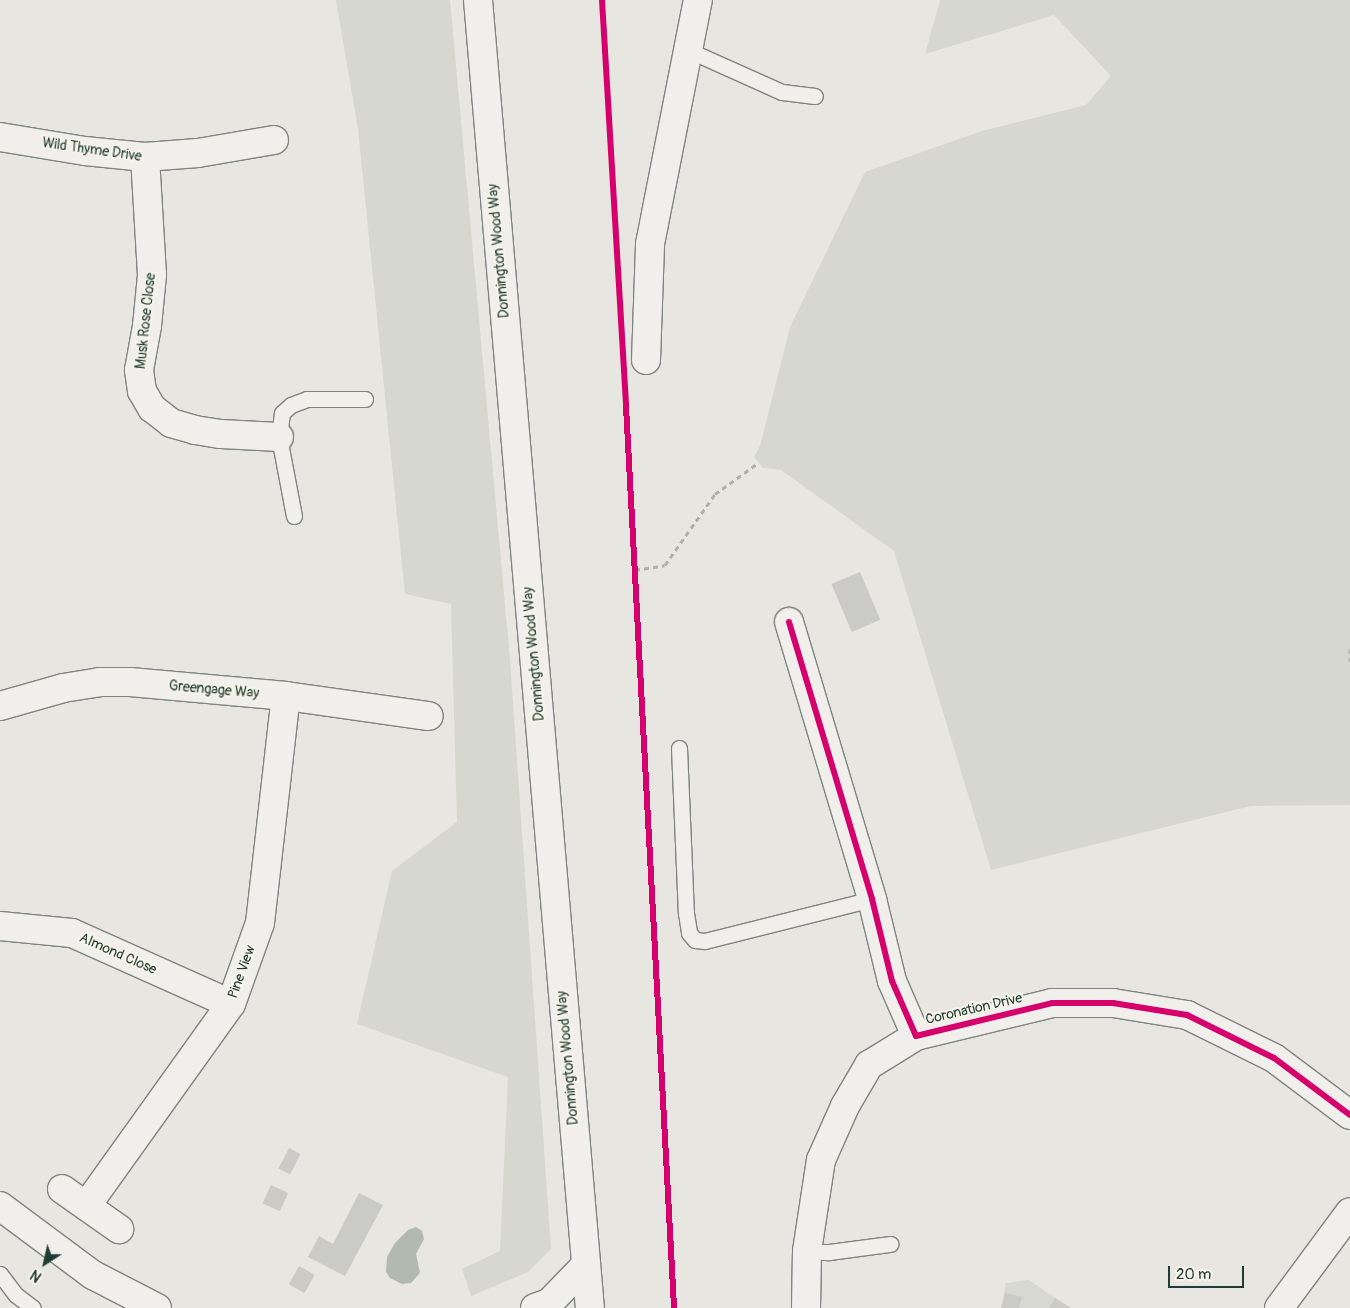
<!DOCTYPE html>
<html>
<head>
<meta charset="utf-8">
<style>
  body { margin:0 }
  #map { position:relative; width:1350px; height:1308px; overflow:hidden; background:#e7e6e0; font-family:Pangolin,sans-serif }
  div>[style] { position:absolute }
  .built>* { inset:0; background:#d7d9d0 }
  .green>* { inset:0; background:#d6d8cf }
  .water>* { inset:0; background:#b2b9b0 }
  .building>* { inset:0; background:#cacbc6; transform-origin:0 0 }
  .path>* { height:3px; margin-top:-1.5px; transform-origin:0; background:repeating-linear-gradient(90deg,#aeb0ac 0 5px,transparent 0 9px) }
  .roads { filter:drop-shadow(1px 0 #7e847f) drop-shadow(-1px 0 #7e847f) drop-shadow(0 1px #7e847f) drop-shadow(0 -1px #7e847f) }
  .service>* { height:15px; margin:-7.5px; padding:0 7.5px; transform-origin:7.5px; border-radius:7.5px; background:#f0efeb }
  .minor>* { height:28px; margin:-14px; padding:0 14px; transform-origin:14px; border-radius:14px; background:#f0efeb }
  .primary>* { height:28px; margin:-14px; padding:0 14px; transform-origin:14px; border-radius:14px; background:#f0efeb }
  .cycleway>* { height:6px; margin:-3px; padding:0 3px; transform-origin:3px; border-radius:3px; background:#d6006c }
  span { translate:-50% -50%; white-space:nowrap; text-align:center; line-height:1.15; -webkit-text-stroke:4px #f7f3e8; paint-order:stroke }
  .street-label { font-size:14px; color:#1f3d34 }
  .north { position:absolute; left:20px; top:1238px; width:50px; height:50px; -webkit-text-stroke:4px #f7f3e8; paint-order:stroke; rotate:215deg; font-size:14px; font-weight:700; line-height:20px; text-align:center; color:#1f3d34 }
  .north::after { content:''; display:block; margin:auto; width:18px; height:22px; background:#1f3d34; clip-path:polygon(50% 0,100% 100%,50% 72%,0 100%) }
  .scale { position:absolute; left:1168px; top:1266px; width:76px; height:22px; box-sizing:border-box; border:2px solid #1f3d34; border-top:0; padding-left:6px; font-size:15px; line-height:18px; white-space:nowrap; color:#1f3d34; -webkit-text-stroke:4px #f7f3e8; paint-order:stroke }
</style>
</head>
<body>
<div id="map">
  <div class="built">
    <i style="clip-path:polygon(1029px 1280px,1055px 1298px,1071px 1308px,1001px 1308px,1006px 1283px)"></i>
  </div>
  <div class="green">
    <i style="clip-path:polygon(336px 0,450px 0,510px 660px,551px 1249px,528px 1272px,471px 1296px,462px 1269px,500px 1251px,508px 1077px,357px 1024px,392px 871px,457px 822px,451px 604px,405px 594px,358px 129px)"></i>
    <i style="clip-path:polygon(940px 0,1350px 0,1350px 805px,1251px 806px,991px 870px,894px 551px,781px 470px,763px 468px,754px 457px,760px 446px,790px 327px,865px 172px,982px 131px,1086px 105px,1111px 76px,1054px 15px,925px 54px)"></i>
  </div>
  <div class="water">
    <i style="clip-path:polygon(416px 1227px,422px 1231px,424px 1239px,416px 1254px,420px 1273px,411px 1283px,402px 1284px,390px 1278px,386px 1272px,387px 1257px,395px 1243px,408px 1230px)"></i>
  </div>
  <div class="building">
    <i style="left:860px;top:572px;width:52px;height:31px;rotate:67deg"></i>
    <i style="left:289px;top:1148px;width:13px;height:23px;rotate:27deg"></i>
    <i style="left:271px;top:1185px;width:19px;height:20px;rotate:25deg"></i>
    <i style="clip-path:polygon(359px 1193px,383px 1205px,345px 1276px,308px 1257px,319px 1236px,333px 1244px)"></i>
    <i style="left:299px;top:1266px;width:18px;height:21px;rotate:29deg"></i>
    <i style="clip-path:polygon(1005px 1293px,1022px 1297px,1019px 1308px,1001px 1308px)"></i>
    <i style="clip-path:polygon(1055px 1298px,1071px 1308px,1049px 1308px)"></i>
  </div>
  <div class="path">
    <i style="left:635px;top:570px;width:30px;rotate:-9deg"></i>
    <i style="left:665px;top:565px;width:87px;rotate:-54.8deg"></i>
    <i style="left:715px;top:494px;width:53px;rotate:-35.8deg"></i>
    <i style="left:1350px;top:649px;width:12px;rotate:90deg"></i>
  </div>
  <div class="roads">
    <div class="service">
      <i style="left:688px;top:50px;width:103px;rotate:24.1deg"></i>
      <i style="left:782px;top:92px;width:33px;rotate:7deg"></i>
      <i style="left:294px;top:516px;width:80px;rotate:-100.8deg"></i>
      <i style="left:279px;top:437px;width:24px;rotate:-83deg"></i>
      <i style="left:282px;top:413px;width:12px;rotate:-42deg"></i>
      <i style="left:291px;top:405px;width:17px;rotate:-21deg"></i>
      <i style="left:307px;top:399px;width:58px"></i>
      <i style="left:679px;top:748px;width:165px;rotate:87.6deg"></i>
      <i style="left:686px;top:913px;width:20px;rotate:81deg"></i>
      <i style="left:689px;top:933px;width:9px;rotate:49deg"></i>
      <i style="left:695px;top:940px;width:10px;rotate:6deg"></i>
      <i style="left:705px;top:941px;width:172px;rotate:-14.1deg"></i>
      <i style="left:807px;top:1251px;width:22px;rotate:3deg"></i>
      <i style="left:829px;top:1252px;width:62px;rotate:-7.5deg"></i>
      <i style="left:0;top:1274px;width:26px;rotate:53deg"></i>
      <i style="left:16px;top:1295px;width:21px;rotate:37deg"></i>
    </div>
    <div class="minor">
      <i style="left:0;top:137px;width:86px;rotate:9.4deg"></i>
      <i style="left:85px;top:151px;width:60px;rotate:5.7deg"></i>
      <i style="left:145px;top:157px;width:53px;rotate:-4.3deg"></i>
      <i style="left:198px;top:153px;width:77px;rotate:-9.7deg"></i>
      <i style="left:145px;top:157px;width:118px;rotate:86.6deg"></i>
      <i style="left:152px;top:275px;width:51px;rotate:95.6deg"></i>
      <i style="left:147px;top:326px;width:45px;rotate:100.3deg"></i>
      <i style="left:139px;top:370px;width:21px;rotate:82deg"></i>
      <i style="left:142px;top:391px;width:20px;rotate:60deg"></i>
      <i style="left:152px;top:408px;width:24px;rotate:38deg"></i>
      <i style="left:171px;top:423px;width:25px;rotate:16deg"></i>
      <i style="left:195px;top:430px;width:26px;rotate:9deg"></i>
      <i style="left:221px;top:434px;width:58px;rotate:3deg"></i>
      <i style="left:646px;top:360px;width:116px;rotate:-88deg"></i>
      <i style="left:650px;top:244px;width:249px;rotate:-78.9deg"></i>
      <i style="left:789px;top:622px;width:289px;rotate:73.3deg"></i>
      <i style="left:872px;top:899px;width:84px;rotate:76.3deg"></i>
      <i style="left:892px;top:981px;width:60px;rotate:66.4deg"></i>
      <i style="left:916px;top:1036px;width:140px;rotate:-13.6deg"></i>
      <i style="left:1052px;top:1003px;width:61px"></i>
      <i style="left:1113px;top:1003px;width:75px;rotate:9.2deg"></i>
      <i style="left:1187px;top:1015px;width:97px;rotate:26.3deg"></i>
      <i style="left:1274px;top:1058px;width:95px;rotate:36.9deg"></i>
      <i style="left:0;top:706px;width:66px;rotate:-15.9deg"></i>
      <i style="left:63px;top:688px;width:36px;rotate:-9deg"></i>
      <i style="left:99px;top:682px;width:31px"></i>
      <i style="left:130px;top:682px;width:157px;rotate:5.1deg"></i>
      <i style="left:286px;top:696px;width:144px;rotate:8deg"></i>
      <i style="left:0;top:926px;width:72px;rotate:5.6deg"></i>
      <i style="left:72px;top:933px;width:174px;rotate:24.1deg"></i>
      <i style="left:62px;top:1189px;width:70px;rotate:35.1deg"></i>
      <i style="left:87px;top:1205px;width:247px;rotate:-54.4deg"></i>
      <i style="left:231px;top:1004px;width:86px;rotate:-70.3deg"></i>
      <i style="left:260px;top:923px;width:228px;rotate:-83.5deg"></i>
      <i style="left:0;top:1206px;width:116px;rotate:36.6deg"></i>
      <i style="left:93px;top:1275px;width:72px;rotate:27.3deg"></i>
      <i style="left:535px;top:1308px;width:15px;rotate:-20deg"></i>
      <i style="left:549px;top:1303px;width:53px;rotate:-45.8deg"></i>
      <i style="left:806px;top:1308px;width:57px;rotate:-89deg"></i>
      <i style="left:807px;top:1251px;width:92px;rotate:-81.3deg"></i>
      <i style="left:821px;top:1160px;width:59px;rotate:-66deg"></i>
      <i style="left:845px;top:1106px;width:48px;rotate:-59.7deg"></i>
      <i style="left:869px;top:1065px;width:55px;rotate:-31.7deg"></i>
      <i style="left:1279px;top:1308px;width:119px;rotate:-53.5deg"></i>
    </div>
    <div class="primary">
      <i style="left:478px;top:0;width:1313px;rotate:85.11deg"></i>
    </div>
  </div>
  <div class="cycleway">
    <i style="left:602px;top:0;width:407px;rotate:86.6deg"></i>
    <i style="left:626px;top:406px;width:903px;rotate:86.95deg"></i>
    <i style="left:789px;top:622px;width:289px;rotate:73.3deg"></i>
    <i style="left:872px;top:899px;width:84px;rotate:76.3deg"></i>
    <i style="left:892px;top:981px;width:60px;rotate:66.4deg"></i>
    <i style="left:916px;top:1036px;width:140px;rotate:-13.6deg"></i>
    <i style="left:1052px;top:1003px;width:61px"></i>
    <i style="left:1113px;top:1003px;width:75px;rotate:9.2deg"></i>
    <i style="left:1187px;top:1015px;width:97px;rotate:26.3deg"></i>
    <i style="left:1274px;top:1058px;width:95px;rotate:36.9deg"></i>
  </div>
  <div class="street-label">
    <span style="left:92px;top:150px;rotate:8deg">Wild Thyme Drive</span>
    <span style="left:499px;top:251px;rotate:-95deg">Donnington Wood Way</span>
    <span style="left:146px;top:321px;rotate:-84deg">Musk Rose Close</span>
    <span style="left:534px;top:654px;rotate:-95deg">Donnington Wood Way</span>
    <span style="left:214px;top:690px;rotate:5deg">Greengage Way</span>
    <span style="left:118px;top:954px;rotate:24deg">Almond Close</span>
    <span style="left:242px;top:972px;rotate:-70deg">Pine View</span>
    <span style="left:974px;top:1009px;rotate:-13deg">Coronation Drive</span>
    <span style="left:568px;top:1058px;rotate:-95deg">Donnington Wood Way</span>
  </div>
  <div class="north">N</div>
  <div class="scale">20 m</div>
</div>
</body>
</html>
